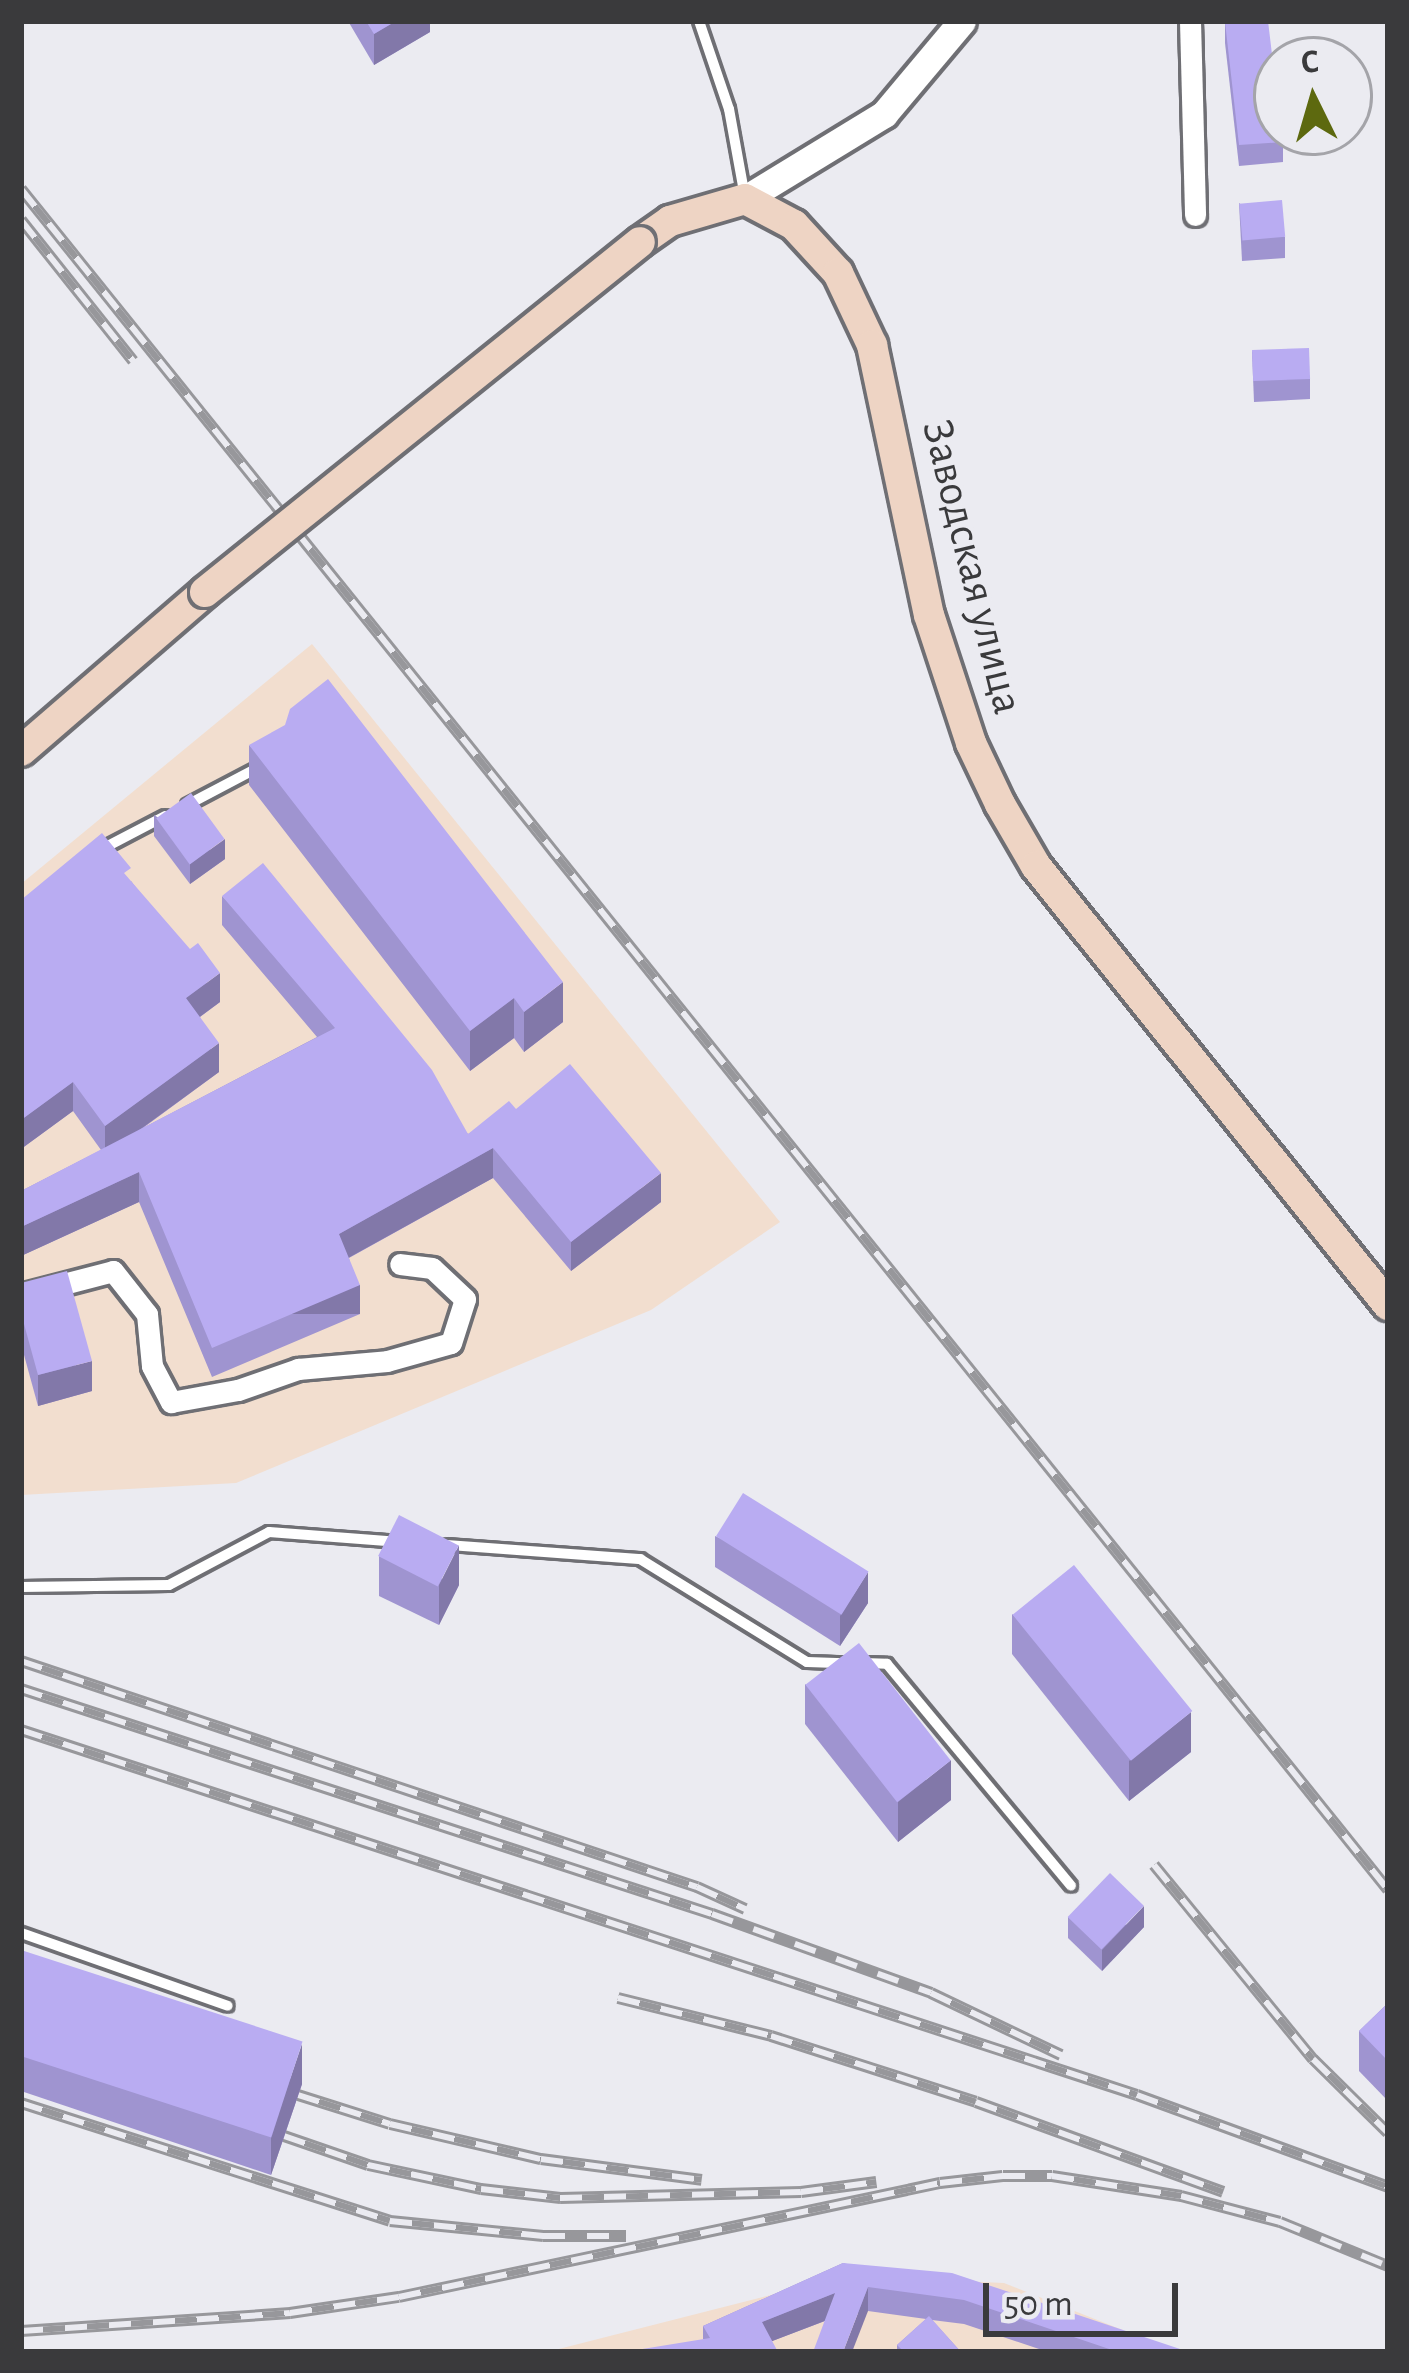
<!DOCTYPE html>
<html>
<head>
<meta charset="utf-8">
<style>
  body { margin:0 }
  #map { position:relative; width:1409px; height:2373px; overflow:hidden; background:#ebebf1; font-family:"Alegreya Sans",sans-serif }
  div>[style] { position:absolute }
  .industrial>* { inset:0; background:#f2decf }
  .roads { filter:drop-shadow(3px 0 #6f6f74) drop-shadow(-3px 0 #6f6f74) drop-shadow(0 3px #6f6f74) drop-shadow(0 -3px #6f6f74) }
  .service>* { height:10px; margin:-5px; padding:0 5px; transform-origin:5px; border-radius:5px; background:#fff }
  .minor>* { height:21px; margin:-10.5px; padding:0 10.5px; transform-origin:10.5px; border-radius:10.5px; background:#fff }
  .tertiary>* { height:27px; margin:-13.5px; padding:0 13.5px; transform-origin:13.5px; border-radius:13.5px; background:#fff }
  .secondary>* { height:30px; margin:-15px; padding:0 15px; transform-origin:15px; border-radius:15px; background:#eed4c4 }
  .rail>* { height:12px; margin-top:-6px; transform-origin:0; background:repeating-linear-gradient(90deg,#ebebf1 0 22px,#97979b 0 44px); box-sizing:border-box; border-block:3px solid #97979b }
  .bridges { filter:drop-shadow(3px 0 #6f6f74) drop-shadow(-3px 0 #6f6f74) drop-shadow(0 3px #6f6f74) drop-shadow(0 -3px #6f6f74) }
  .secondary-bridge>* { height:30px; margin:-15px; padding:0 15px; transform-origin:15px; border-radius:15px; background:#eed4c4 }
  .wall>* { inset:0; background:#9f94d0 }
  .shaded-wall>* { inset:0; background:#8278a9; transform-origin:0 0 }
  .building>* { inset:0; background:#b9acf2; transform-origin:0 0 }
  span { translate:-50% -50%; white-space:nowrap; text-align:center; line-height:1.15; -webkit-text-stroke:9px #ebebf1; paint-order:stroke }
  .street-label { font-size:45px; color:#3a3a3c }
  .frame { position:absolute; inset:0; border:24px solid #3a3a3c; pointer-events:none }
  .north { position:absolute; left:1253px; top:36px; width:120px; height:120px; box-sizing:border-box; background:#ebebf1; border:3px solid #a4a4a9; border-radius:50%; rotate:355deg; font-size:33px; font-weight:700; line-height:48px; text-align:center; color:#3a3a3c }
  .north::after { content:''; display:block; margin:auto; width:42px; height:54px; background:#5d690f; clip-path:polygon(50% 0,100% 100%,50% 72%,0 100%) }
  .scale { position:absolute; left:983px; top:2283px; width:195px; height:54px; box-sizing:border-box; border:6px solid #3a3a3c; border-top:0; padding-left:15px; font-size:36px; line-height:42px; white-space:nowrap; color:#3a3a3c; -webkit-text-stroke:9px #ebebf1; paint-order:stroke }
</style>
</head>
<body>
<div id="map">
  <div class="industrial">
    <i style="clip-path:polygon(312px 644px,780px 1222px,651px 1310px,236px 1483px,21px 1495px,21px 884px)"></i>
    <i style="clip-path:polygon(845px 2276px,1004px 2283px,1178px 2352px,547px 2352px)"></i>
  </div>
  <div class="roads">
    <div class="service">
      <i style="left:699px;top:21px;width:93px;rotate:71.2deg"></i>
      <i style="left:729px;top:109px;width:89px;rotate:79.7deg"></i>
      <i style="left:187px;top:805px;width:84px;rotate:-27.8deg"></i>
      <i style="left:102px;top:849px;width:71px;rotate:-27.6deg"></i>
      <i style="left:448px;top:1545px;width:193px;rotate:4.2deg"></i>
      <i style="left:640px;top:1559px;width:196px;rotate:31.7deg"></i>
      <i style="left:807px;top:1662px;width:37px;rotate:2deg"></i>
      <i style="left:21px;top:1587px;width:148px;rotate:-0.8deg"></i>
      <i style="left:169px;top:1585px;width:113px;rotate:-27.9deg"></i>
      <i style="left:269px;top:1532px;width:131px;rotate:4.4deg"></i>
      <i style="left:863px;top:1663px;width:24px;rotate:2deg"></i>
      <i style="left:887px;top:1664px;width:288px;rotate:50.3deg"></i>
      <i style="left:21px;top:1933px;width:219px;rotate:19.4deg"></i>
    </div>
    <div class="minor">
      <i style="left:1190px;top:21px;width:194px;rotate:88.5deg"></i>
      <i style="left:21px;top:1295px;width:95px;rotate:-14.6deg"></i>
      <i style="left:113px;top:1271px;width:55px;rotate:51.7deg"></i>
      <i style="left:147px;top:1314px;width:52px;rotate:84.5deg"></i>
      <i style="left:152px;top:1366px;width:41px;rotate:62.2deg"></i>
      <i style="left:171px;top:1402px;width:68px;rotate:-10.2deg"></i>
      <i style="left:238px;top:1390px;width:64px;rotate:-19.3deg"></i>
      <i style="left:298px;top:1369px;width:89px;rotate:-5.1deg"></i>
      <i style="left:387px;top:1361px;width:66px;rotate:-15.7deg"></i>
      <i style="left:451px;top:1343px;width:46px;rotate:-72.3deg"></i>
      <i style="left:465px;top:1299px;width:45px;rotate:-136.8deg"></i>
      <i style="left:432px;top:1268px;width:32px;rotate:-173deg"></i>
    </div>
    <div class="tertiary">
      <i style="left:745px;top:199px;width:163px;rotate:-31.4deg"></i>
      <i style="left:884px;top:114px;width:121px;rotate:-50deg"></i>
    </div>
    <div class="secondary">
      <i style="left:640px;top:242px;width:37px;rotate:-35deg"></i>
      <i style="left:670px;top:221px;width:78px;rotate:-16.3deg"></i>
      <i style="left:745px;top:199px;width:55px;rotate:28deg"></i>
      <i style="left:794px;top:225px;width:65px;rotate:47.5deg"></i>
      <i style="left:838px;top:273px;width:80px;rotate:64.7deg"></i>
      <i style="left:872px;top:345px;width:276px;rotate:78.1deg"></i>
      <i style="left:929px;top:615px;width:135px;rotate:71.8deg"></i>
      <i style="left:971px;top:743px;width:68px;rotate:64.6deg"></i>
      <i style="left:1000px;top:804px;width:72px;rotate:59.9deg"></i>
      <i style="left:1036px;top:866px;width:563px;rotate:51.28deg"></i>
      <i style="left:21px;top:751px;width:243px;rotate:-40.8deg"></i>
    </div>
  </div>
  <div class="rail">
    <i style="left:21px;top:189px;width:2182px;rotate:51.21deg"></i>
    <i style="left:21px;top:220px;width:180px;rotate:51.5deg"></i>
    <i style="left:21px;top:1661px;width:713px;rotate:18.49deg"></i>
    <i style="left:697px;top:1887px;width:53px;rotate:24.6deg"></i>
    <i style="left:21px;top:1689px;width:727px;rotate:18.04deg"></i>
    <i style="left:712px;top:1914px;width:233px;rotate:19.8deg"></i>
    <i style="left:931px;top:1993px;width:144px;rotate:25.5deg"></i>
    <i style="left:21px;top:1730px;width:1174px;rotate:18.11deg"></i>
    <i style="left:1137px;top:2095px;width:267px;rotate:20.1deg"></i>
    <i style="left:1154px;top:1865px;width:251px;rotate:50.7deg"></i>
    <i style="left:1313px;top:2059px;width:105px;rotate:44.6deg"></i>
    <i style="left:618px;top:1998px;width:158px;rotate:13.9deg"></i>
    <i style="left:771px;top:2036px;width:215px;rotate:17.8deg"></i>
    <i style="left:976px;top:2102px;width:263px;rotate:20deg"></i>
    <i style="left:298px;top:2095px;width:96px;rotate:17.5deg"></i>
    <i style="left:390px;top:2124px;width:155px;rotate:13.1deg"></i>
    <i style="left:541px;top:2159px;width:162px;rotate:7.4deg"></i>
    <i style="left:21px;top:2103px;width:387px;rotate:17.7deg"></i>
    <i style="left:390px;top:2221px;width:154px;rotate:5.6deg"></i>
    <i style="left:543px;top:2236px;width:83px"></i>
    <i style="left:284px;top:2136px;width:89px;rotate:19deg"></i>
    <i style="left:368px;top:2165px;width:116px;rotate:12deg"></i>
    <i style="left:481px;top:2189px;width:80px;rotate:6.5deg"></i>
    <i style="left:560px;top:2198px;width:241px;rotate:-1.4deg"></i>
    <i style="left:801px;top:2192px;width:76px;rotate:-7.6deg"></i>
    <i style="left:21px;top:2331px;width:270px;rotate:-3.8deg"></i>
    <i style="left:290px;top:2313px;width:110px;rotate:-8.4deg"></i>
    <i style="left:399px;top:2297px;width:553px;rotate:-11.9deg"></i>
    <i style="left:940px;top:2183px;width:63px;rotate:-6.3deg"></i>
    <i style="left:1003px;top:2176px;width:49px"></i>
    <i style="left:1052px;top:2176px;width:131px;rotate:8.8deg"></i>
    <i style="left:1181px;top:2196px;width:102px;rotate:14.7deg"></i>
    <i style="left:1280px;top:2222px;width:117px;rotate:22.2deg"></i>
  </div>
  <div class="bridges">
    <div class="secondary-bridge">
      <i style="left:205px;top:592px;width:558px;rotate:-38.82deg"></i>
    </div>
  </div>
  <div class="wall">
    <i style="clip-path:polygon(348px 21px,430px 21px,430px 32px,374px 65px)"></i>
    <i style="clip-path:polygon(1225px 22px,1283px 142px,1283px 162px,1239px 166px,1225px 43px)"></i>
    <i style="clip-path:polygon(1239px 203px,1285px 237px,1285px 258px,1242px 261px)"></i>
    <i style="clip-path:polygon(1252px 351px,1310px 379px,1310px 399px,1254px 402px)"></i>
    <i style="clip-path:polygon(249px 745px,563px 1022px,524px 1052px,514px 1038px,470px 1071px,249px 785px)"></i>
    <i style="clip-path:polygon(154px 815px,225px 859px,190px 884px,154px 836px)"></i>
    <i style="clip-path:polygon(131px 881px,220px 1002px,200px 1017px,219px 1072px,143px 1128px,317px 1037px,222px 925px,222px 896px,468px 1134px,516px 1109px,661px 1202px,571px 1271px,493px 1178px,349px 1258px,360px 1314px,212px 1377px,139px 1202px,21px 1256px,21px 1191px,101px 1150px,73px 1111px,21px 1149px,21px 900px)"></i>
    <i style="clip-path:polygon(21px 1283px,92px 1391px,38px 1406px,21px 1344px)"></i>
    <i style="clip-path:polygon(715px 1536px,868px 1603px,840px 1646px,715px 1567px)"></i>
    <i style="clip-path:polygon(379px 1556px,459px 1585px,439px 1625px,379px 1596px)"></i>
    <i style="clip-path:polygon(1012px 1614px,1191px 1752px,1129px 1801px,1012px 1654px)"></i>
    <i style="clip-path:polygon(805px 1684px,951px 1800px,898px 1842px,805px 1724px)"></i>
    <i style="clip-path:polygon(1068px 1917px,1144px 1927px,1102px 1971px,1068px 1938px)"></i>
    <i style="clip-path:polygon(21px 1950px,302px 2084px,271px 2175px,21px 2091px)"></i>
    <i style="clip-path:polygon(1388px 2003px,1388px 2101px,1359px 2071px,1359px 2031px)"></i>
    <i style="clip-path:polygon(843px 2263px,1189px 2352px,1048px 2352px,964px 2324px,932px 2320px,961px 2352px,897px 2352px,897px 2345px,926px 2319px,868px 2311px,825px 2321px,772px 2341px,703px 2339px,703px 2326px)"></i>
  </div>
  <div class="shaded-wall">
    <i style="clip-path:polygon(396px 21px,430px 21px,430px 32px,374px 65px,374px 34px)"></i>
    <i style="clip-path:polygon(225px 839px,225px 859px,190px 884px,190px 864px)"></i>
    <i style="clip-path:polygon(220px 973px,220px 1002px,186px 1027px,186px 998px)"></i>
    <i style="clip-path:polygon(563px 982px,563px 1022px,524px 1052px,524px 1012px)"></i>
    <i style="clip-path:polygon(514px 998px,514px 1038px,470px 1071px,470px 1031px)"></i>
    <i style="clip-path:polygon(219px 1043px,219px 1072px,105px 1155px,105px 1126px)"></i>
    <i style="clip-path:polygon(73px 1082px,73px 1111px,21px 1149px,21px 1120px)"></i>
    <i style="clip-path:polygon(493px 1148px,493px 1178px,339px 1263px,339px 1234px)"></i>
    <i style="clip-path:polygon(139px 1172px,139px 1202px,21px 1256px,21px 1227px)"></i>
    <i style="clip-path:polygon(661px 1173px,661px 1202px,571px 1271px,571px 1242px)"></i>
    <i style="left:360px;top:1285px;width:29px;height:161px;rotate:90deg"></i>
    <i style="clip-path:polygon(92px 1361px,92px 1391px,38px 1406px,38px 1375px)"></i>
    <i style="clip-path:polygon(459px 1545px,459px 1585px,439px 1625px,439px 1585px)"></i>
    <i style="clip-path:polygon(868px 1572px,868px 1603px,840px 1646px,840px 1616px)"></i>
    <i style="clip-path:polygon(1191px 1712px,1191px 1752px,1129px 1801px,1129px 1761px)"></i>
    <i style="clip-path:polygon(951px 1760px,951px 1800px,898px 1842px,898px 1802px)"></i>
    <i style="clip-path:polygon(1144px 1906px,1144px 1927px,1102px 1971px,1102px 1950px)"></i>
    <i style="clip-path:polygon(302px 2044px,302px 2084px,271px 2175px,271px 2135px)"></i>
    <i style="clip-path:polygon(868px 2287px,868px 2311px,852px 2352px,843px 2352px)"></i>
    <i style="clip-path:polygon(835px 2293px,835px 2317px,762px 2345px,762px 2322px)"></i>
  </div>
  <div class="building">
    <i style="clip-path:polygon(366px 21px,396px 21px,374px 34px)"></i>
    <i style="clip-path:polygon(1242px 21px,1268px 21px,1277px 96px,1277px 132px,1281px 132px,1283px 142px,1239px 145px,1225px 22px)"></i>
    <i style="left:1282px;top:200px;width:37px;height:43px;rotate:85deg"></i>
    <i style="left:1309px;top:348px;width:31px;height:57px;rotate:88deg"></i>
    <i style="clip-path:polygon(328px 679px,563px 982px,524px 1012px,514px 998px,470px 1031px,249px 745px,285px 725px,290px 709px)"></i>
    <i style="left:191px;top:793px;width:57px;height:43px;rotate:54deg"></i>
    <i style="clip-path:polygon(102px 833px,131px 868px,124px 873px,190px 949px,198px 943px,220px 973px,186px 998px,219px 1043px,105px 1126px,73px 1082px,21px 1120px,21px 900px)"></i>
    <i style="clip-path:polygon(263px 863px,432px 1070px,468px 1134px,509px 1101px,516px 1109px,570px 1064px,661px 1173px,571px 1242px,493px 1148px,339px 1234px,360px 1285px,212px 1348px,139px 1172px,21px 1227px,21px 1191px,335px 1028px,222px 896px)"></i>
    <i style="clip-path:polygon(67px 1271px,92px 1361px,38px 1375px,21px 1313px,21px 1283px)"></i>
    <i style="left:743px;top:1493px;width:148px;height:51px;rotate:32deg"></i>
    <i style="left:399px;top:1515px;width:67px;height:46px;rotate:27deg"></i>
    <i style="left:1074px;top:1565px;width:188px;height:79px;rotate:51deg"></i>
    <i style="left:859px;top:1643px;width:149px;height:68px;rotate:52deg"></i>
    <i style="left:1110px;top:1873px;width:47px;height:61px;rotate:44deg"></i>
    <i style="left:21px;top:1950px;width:296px;height:101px;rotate:18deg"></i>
    <i style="clip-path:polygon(1388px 2003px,1388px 2061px,1359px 2031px)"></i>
    <i style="clip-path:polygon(843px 2263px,952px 2273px,1189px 2352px,1118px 2352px,964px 2300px,868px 2287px,843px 2352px,813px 2352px,835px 2293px,762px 2322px,778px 2352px,624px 2352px,710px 2338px,703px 2326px)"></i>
    <i style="clip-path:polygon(929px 2316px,961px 2352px,904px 2352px,897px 2345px)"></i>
  </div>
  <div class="street-label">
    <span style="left:972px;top:567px;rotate:76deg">Заводская улица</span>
  </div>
  <div class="frame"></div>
  <div class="north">С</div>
  <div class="scale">50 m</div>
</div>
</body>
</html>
